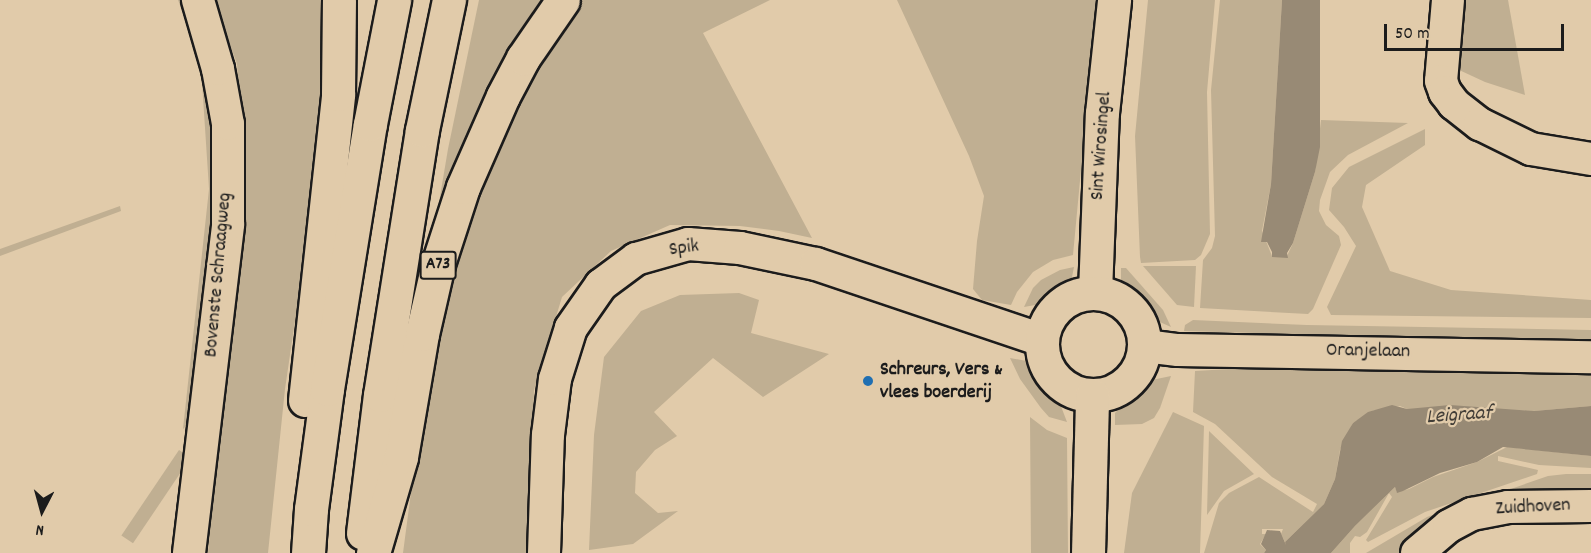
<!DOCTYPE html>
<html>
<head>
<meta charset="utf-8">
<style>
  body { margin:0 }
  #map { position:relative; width:1591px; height:553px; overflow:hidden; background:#e1cbaa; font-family:Dekko,sans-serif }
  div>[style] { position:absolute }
  .green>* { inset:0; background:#c0af92; transform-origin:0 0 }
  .water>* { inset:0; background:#988a75 }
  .roads { filter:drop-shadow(2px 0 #1c1c1c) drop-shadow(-2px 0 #1c1c1c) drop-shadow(0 2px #1c1c1c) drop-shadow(0 -2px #1c1c1c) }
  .minor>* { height:32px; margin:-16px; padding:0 16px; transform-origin:16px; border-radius:16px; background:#e1cbaa }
  .major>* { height:33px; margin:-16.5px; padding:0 16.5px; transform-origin:16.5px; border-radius:16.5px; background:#e1cbaa }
  .major>.ring { margin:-16.5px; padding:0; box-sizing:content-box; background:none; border:33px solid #e1cbaa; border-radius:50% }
  .highway>* { height:33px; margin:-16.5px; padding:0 16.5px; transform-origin:16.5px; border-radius:16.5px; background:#e1cbaa }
  .dots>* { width:16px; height:16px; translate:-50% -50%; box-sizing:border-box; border:3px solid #e1cbaa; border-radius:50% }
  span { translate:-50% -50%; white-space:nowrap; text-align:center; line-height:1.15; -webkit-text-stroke:4.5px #e1cbaa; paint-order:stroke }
  .shield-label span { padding:2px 4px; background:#e1cbaa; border:2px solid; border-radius:4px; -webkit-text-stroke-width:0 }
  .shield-label { font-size:18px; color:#1c1c1c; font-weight:700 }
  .street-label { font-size:20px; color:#1c1c1c }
  .poi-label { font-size:20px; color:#1c1c1c; font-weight:700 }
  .left { translate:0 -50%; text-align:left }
  .water-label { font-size:21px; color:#413d37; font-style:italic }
  .north { position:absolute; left:12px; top:481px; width:60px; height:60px; -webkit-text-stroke:4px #e1cbaa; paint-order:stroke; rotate:186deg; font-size:16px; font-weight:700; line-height:24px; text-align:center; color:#1c1c1c }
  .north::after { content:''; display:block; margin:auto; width:21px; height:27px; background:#1c1c1c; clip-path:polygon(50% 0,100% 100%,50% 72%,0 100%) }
  .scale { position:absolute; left:1384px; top:24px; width:180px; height:27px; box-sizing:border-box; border:3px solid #1c1c1c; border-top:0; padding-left:8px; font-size:18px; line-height:21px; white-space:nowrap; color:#1c1c1c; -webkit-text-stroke:4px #e1cbaa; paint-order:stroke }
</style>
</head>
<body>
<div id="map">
  <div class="green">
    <i style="clip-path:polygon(178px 0,187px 0,200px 35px,218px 155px,196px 416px,183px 429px,209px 189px,202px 82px,191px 34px)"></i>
    <i style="clip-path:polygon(214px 0,327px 0,325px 117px,285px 389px,268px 553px,208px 553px,244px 171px,237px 64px)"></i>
    <i style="clip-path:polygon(479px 0,549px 0,431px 250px,448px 149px)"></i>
    <i style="clip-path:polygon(578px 0,770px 0,703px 33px,812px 238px,779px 231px,740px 226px,670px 225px,611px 251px,562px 297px,534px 390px,530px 553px,403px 553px,428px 363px,483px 163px,528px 74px)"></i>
    <i style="clip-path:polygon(897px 0,1097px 0,1073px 255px,1053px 260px,1033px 272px,1017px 292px,1011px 305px,982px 300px,973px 289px,977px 241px,984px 196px,969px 156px)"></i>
    <i style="clip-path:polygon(1148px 0,1215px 0,1207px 92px,1210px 234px,1201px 255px,1195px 260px,1141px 263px,1140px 257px,1135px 136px)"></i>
    <i style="clip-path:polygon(1220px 0,1282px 0,1271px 184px,1262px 231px,1272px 256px,1287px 256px,1293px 243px,1315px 172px,1321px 120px,1408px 123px,1348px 155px,1330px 172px,1320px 200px,1319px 211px,1326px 225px,1339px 236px,1341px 245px,1313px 309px,1308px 314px,1200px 308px,1203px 260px,1212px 248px,1215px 236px,1211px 90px)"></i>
    <i style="clip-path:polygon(1454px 0,1508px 0,1525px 95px,1485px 82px,1457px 69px)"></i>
    <i style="clip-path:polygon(1425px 129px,1425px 145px,1366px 185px,1362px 207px,1390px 271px,1451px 290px,1591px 300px,1591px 318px,1331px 315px,1327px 307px,1356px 246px,1344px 227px,1329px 210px,1332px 188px,1349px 167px)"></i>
    <i style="clip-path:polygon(120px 206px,121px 211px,0 256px,0 249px)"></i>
    <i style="clip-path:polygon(1143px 266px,1196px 266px,1194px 307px,1177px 305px)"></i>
    <i style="clip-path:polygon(1074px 267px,1072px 277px,1062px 291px,1046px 303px,1024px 307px,1033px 288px,1041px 280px,1060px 270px)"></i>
    <i style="clip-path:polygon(1121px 268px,1126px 268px,1163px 310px,1171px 327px,1151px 318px,1128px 291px,1121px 280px)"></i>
    <i style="clip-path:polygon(739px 293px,759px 300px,751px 333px,829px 354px,763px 397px,713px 358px,654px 412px,677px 436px,655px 450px,636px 472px,635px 493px,658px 513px,678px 511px,633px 544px,589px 550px,594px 435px,604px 357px,641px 311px,680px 295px)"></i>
    <i style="clip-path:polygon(1193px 320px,1307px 325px,1591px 330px,1591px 342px,1184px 331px,1185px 325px)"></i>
    <i style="clip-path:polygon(1010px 358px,1032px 362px,1044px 384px,1059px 401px,1067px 422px,1049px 417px,1041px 408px,1020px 379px)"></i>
    <i style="clip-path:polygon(1315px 364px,1591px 370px,1591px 406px,1534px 411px,1407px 409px,1400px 406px,1372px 411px,1353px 423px,1340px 450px,1335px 479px,1324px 504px,1285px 542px,1281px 534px,1283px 529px,1262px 529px,1262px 534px,1266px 534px,1260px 544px,1266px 550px,1264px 553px,1204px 553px,1219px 503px,1229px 493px,1259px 477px,1313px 512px,1317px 504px,1272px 477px,1215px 424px,1193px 412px,1195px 371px)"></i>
    <i style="clip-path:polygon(1171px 376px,1160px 408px,1154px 418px,1142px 424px,1115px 425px,1115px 413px,1142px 385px,1147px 381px)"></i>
    <i style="clip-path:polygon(1173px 412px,1204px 426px,1200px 553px,1124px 553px,1132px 493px)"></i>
    <i style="clip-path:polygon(1030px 417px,1047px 430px,1067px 438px,1068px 553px,1031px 553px)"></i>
    <i style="clip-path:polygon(1209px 431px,1254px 474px,1224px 491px,1207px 515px)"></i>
    <i style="clip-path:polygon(1507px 447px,1591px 456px,1591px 468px,1539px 465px,1498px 456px,1498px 461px,1538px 470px,1537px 474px,1425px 512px,1368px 542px,1366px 540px,1392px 497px,1389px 493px,1367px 532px,1360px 537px,1355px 536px,1350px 543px,1350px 553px,1331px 553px,1355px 526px,1395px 487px,1397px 492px,1409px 489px,1433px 477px,1477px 462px)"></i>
    <i style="left:179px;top:450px;width:14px;height:103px;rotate:34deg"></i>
    <i style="clip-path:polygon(1566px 474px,1591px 474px,1591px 497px,1499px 496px,1505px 491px,1548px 476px)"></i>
    <i style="clip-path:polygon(1448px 509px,1401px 553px,1366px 553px,1427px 517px)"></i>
  </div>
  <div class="water">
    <i style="clip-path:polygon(1282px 0,1320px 0,1320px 147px,1315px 172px,1293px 243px,1287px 253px,1288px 258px,1272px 257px,1272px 252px,1267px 242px,1261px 242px,1271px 184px)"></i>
    <i style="clip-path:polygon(1392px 405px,1407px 409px,1450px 405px,1534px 411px,1591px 406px,1591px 456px,1503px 447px,1477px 462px,1440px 473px,1403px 491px,1397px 493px,1395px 487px,1355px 526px,1331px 553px,1264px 553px,1266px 550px,1261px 544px,1267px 530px,1280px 531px,1286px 545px,1285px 542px,1324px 504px,1335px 479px,1342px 441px,1353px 423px,1368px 412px)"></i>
  </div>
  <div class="roads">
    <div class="minor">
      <i style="left:1448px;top:0;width:81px;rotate:94.9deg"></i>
      <i style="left:1441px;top:81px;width:12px;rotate:70deg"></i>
      <i style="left:1445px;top:92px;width:15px;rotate:53deg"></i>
      <i style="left:1454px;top:104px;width:33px;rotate:38deg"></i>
      <i style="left:1480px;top:124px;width:57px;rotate:26.1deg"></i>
      <i style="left:1531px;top:149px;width:61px;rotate:9.5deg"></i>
      <i style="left:1145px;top:346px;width:33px;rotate:7deg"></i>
      <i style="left:1178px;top:350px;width:413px;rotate:1deg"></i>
      <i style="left:189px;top:553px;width:331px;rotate:-83.2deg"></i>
      <i style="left:228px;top:224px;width:100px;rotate:-90deg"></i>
      <i style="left:228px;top:124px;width:56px;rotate:-100.3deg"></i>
      <i style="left:218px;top:69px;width:72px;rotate:-106.2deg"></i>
      <i style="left:544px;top:553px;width:118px;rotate:-88.1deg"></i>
      <i style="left:548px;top:435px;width:56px;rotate:-82.9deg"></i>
      <i style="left:555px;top:379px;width:53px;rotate:-72.6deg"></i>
      <i style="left:571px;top:328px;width:52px;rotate:-55.1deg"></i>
      <i style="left:601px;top:285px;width:44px;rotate:-36.6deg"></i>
      <i style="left:636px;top:259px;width:54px;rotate:-16.1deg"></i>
      <i style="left:688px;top:244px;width:52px;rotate:4.4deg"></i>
      <i style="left:740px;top:248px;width:78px;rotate:11.9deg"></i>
      <i style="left:816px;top:264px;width:238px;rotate:18.6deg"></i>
      <i style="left:1417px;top:553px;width:42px;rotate:-40.2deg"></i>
      <i style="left:1449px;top:526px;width:26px;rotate:-28deg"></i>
      <i style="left:1472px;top:514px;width:37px;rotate:-11deg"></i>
      <i style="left:1508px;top:507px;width:83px;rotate:-0.7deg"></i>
    </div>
    <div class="major">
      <i style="left:1095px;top:292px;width:179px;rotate:-87.8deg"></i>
      <i style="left:1102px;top:113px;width:114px;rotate:-83.9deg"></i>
      <i class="ring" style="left:1042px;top:293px;width:69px;height:69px"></i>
      <i style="left:1088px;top:553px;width:158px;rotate:-88.5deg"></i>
    </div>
    <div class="highway">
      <i style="left:305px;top:400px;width:308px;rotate:-83.8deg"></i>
      <i style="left:338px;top:94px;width:94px;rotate:-89.4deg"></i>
      <i style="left:363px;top:533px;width:139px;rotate:-83deg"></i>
      <i style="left:380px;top:395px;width:268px;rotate:-81deg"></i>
      <i style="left:422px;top:130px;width:133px;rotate:-78.3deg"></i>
      <i style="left:308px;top:553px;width:44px;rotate:-86.1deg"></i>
      <i style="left:311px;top:509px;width:121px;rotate:-82.4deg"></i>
      <i style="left:327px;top:389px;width:268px;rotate:-80.8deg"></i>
      <i style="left:370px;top:124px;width:126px;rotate:-79deg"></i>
      <i style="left:373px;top:553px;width:100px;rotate:-73.7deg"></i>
      <i style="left:401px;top:457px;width:125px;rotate:-80.3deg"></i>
      <i style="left:422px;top:334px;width:72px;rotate:-77.1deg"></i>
      <i style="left:438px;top:264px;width:81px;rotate:-72deg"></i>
      <i style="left:463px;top:187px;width:99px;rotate:-66.3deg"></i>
      <i style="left:503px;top:96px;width:43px;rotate:-62.2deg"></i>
      <i style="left:523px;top:58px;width:70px;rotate:-55.4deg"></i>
    </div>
  </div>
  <div class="dots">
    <i style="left:868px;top:381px;background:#1f6fb2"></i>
  </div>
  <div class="shield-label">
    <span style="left:438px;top:265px">A73</span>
  </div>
  <div class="street-label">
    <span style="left:1102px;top:146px;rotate:-86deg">Sint Wirosingel</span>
    <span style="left:684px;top:249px;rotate:-8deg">Spik</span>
    <span style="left:219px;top:275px;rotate:-85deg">Bovenste Schraagweg</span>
    <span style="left:1368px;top:352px;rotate:1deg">Oranjelaan</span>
    <span style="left:1533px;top:508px;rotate:-3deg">Zuidhoven</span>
  </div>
  <div class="poi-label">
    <span class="left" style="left:880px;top:382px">Schreurs, Vers &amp;<br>vlees boerderij</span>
  </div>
  <div class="water-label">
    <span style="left:1459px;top:416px;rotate:-4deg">Leigraaf</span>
  </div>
  <div class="north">N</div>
  <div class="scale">50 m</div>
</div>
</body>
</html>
